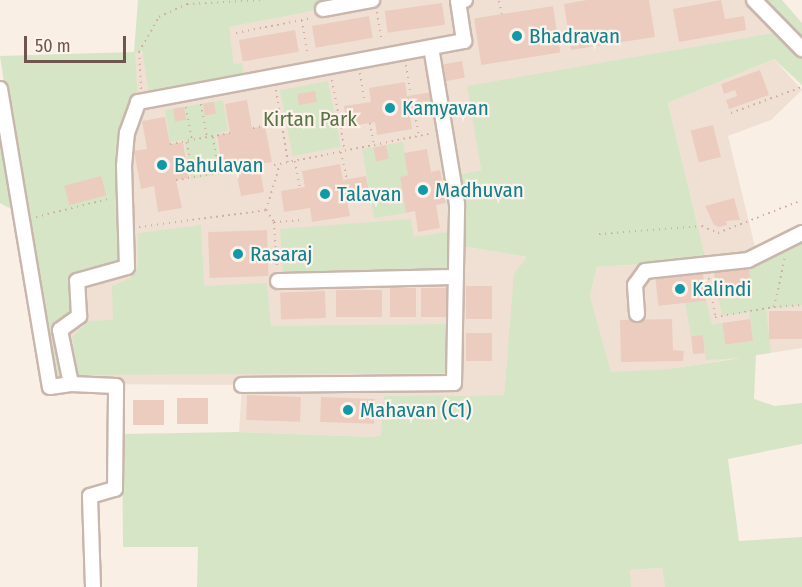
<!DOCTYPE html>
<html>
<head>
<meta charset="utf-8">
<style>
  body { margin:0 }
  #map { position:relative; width:802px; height:587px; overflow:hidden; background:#faefe5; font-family:"Fira Sans Condensed",sans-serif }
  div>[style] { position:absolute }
  .residential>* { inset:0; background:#f0e0d4 }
  .green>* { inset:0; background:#d6e5c5; transform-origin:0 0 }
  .building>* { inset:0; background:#ecccbf; transform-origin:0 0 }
  .path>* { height:2px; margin-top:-1px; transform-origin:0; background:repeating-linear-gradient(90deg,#d0afa3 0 1.5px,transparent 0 6px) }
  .roads { filter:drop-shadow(2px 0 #c9b6ac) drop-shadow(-2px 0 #c9b6ac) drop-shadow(0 2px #c9b6ac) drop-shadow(0 -2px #c9b6ac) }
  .minor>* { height:14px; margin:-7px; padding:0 7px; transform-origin:7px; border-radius:7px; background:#fff }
  .dots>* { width:16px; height:16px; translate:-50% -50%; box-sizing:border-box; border:3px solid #fdf3eb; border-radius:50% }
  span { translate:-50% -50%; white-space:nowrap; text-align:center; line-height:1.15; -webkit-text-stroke:4.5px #fdf3eb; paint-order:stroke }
  .culture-label { font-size:21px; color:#0d838f }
  .left { translate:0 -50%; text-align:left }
  .park-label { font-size:21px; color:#597446 }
  .scale { position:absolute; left:24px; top:36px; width:102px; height:27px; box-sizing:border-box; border:3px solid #6f554d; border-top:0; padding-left:8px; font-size:18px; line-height:21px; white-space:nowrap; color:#6f554d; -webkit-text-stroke:4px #fdf3eb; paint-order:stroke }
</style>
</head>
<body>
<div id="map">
  <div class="residential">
    <i style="clip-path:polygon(323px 0,744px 0,778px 32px,468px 87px,481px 170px,457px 175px,461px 246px,527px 257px,507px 357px,504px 395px,454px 395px,453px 440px,239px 432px,242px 385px,71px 384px,60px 330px,124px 166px,138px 99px,134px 52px,234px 64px,228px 27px,323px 9px)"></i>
    <i style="clip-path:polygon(774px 59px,802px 90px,771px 120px,728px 136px,756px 251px,802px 225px,802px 348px,668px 369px,611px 373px,590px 296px,597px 267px,706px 260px,668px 103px)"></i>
    <i style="clip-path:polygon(662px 568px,665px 587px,599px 587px,599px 572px)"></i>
  </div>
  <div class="green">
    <i style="clip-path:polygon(138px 0,323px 0,323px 9px,229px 27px,234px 64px,242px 63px,245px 82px,150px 99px,142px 51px,135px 53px,138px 99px,127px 133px,127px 264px,77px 281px,79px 316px,60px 330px,71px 384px,50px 387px,17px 197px,9px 208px,0 203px,0 141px,11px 129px,0 56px,134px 52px)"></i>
    <i style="clip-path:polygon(756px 0,782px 0,802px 23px,802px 85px,774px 59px,668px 103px,706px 260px,597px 267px,590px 296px,611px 372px,668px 369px,741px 358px,706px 360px,703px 335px,691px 336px,685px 303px,706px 301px,712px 325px,722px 323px,726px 345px,753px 341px,749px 312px,722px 316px,719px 300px,753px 294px,748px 265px,802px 238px,802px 305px,766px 309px,771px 353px,756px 355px,754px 399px,775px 406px,802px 403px,802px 444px,728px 459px,739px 541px,802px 537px,802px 587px,665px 587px,662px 568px,630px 570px,631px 587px,197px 587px,198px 547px,123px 547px,122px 434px,239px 432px,374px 437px,381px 435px,384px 396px,504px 395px,514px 274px,527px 257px,461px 246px,457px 175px,481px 170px,467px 86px,784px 31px)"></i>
    <i style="left:328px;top:81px;width:67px;height:49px;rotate:79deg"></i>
    <i style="clip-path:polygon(223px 100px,228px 131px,215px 134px,222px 174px,191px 179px,184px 140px,170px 142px,165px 110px)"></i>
    <i style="clip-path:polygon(403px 142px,408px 175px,400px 177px,406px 213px,374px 218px,362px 149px)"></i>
    <i style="clip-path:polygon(411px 219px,414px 237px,448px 232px,447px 270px,283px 274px,280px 229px)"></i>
    <i style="clip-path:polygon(201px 225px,204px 286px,267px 283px,271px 326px,447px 324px,446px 373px,78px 375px,72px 337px,88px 321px,113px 320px,112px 286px,130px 278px,138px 265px,138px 233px)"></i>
  </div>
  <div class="building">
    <i style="clip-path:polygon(587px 0,649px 0,655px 37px,571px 50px,564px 4px)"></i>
    <i style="clip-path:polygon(721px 0,725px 19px,744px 16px,746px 30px,679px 42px,673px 9px)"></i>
    <i style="left:442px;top:3px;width:22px;height:58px;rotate:82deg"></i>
    <i style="left:553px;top:6px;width:47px;height:80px;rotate:81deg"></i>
    <i style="left:369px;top:16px;width:22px;height:58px;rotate:80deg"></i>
    <i style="left:295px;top:30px;width:22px;height:57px;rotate:80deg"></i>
    <i style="left:462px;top:61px;width:17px;height:19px;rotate:80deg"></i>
    <i style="clip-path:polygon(760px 70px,769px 95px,729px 109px,726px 100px,737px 96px,735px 90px,724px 94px,721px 84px)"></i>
    <i style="clip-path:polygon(405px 82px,407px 96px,433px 92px,436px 110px,410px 115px,412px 129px,377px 135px,375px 122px,347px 127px,344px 106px,371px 102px,369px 88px)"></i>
    <i style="left:315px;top:91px;width:11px;height:18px;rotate:80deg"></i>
    <i style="clip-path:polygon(247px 100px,252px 128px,265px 126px,272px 162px,259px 164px,264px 192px,241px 196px,236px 170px,223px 173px,217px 135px,230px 133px,225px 104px)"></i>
    <i style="left:214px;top:102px;width:12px;height:11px;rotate:81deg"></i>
    <i style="left:184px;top:107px;width:13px;height:11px;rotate:81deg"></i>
    <i style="clip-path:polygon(165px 117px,170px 144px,183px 142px,189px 178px,176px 180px,182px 208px,158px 212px,154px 186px,141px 189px,134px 151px,147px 149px,142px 121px)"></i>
    <i style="left:713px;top:125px;width:33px;height:23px;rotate:76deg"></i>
    <i style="left:386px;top:145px;width:14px;height:13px;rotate:78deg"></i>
    <i style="clip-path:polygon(427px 149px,431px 172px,440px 170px,446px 203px,436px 205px,440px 228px,418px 232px,415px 211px,406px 213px,400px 177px,408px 175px,404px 153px)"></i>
    <i style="clip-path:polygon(340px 164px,343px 180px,366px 176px,370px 197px,347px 201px,350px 216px,312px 222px,310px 208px,284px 212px,281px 191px,305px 187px,302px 171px)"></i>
    <i style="left:101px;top:176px;width:20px;height:38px;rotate:75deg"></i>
    <i style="clip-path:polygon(734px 198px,740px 220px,726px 221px,727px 225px,719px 227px,714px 225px,705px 206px)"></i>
    <i style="left:267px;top:230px;width:46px;height:59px;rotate:88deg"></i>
    <i style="left:748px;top:265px;width:29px;height:35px;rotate:80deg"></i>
    <i style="left:703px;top:272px;width:29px;height:48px;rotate:84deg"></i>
    <i style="left:466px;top:286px;width:26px;height:33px"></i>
    <i style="left:390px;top:288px;width:26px;height:29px"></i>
    <i style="left:421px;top:288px;width:26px;height:29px"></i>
    <i style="left:382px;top:290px;width:27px;height:46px;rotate:90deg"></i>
    <i style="left:325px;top:291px;width:27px;height:45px;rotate:88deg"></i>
    <i style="left:802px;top:311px;width:28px;height:33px;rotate:90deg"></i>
    <i style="clip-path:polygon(672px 319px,673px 350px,684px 351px,683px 361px,621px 362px,620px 320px)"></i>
    <i style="left:750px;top:319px;width:22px;height:28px;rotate:82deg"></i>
    <i style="left:466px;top:333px;width:26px;height:28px"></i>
    <i style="left:703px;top:335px;width:18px;height:12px;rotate:84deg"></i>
    <i style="left:247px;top:395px;width:54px;height:25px;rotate:2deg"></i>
    <i style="left:321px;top:397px;width:54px;height:25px;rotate:2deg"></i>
    <i style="left:177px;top:398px;width:31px;height:26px"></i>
    <i style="left:133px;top:400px;width:31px;height:25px"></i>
  </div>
  <div class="path">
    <i style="left:499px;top:1px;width:13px;rotate:77deg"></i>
    <i style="left:377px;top:12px;width:30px;rotate:81deg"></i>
    <i style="left:302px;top:20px;width:36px;rotate:81deg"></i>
    <i style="left:236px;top:33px;width:77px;rotate:-11.2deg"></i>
    <i style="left:406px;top:65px;width:30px;rotate:81deg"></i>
    <i style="left:360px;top:73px;width:30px;rotate:81deg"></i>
    <i style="left:332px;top:80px;width:72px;rotate:79.6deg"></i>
    <i style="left:141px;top:89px;width:37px;rotate:-93deg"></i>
    <i style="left:139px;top:52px;width:40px;rotate:-60.3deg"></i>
    <i style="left:159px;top:17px;width:31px;rotate:-25deg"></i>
    <i style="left:187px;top:4px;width:75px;rotate:-3.1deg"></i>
    <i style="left:276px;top:90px;width:73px;rotate:80.5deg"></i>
    <i style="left:201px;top:104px;width:34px;rotate:80deg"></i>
    <i style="left:186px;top:107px;width:34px;rotate:80deg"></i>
    <i style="left:731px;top:113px;width:76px;rotate:-20.1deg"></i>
    <i style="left:415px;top:114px;width:22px;rotate:80deg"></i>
    <i style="left:370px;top:123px;width:22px;rotate:80deg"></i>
    <i style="left:253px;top:128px;width:30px;rotate:-12deg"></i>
    <i style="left:213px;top:137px;width:36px;rotate:81deg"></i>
    <i style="left:187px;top:142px;width:36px;rotate:81deg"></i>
    <i style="left:170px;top:144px;width:61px;rotate:-10.4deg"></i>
    <i style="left:341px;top:152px;width:29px;rotate:78deg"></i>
    <i style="left:295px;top:161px;width:27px;rotate:80deg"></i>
    <i style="left:274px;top:165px;width:162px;rotate:-11.4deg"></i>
    <i style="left:176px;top:180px;width:61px;rotate:-9.5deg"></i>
    <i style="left:266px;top:210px;width:14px;rotate:56deg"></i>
    <i style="left:274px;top:222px;width:28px;rotate:-4deg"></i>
    <i style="left:36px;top:217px;width:78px;rotate:-14deg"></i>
    <i style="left:274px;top:222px;width:45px;rotate:86.2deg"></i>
    <i style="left:139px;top:227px;width:128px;rotate:-7.6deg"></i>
    <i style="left:266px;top:210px;width:48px;rotate:-73.1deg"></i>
    <i style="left:599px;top:234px;width:103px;rotate:-4.4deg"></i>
    <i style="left:702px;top:226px;width:17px;rotate:24deg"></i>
    <i style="left:718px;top:233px;width:90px;rotate:-21.4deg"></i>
    <i style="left:709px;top:278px;width:39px;rotate:81deg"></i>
    <i style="left:715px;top:317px;width:60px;rotate:-9.6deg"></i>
    <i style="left:774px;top:307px;width:51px;rotate:-77.6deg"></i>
    <i style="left:774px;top:307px;width:28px;rotate:-4deg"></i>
  </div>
  <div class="roads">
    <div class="minor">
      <i style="left:754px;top:0;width:69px;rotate:45.6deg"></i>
      <i style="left:323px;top:9px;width:50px;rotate:-10.4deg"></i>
      <i style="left:0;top:89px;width:302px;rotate:80.5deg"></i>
      <i style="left:50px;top:387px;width:21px;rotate:-8deg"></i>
      <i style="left:278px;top:281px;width:178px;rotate:-1.3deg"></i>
      <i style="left:637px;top:314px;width:29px;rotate:-94deg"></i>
      <i style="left:635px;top:285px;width:17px;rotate:-54deg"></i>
      <i style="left:645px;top:271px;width:104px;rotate:-6.1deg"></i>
      <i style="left:748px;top:260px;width:60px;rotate:-26.6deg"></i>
      <i style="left:242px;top:385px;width:212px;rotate:-0.5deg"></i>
      <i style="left:454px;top:383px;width:179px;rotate:-89deg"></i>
      <i style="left:457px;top:204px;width:159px;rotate:-99.4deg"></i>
      <i style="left:93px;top:587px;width:91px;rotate:-91.9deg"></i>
      <i style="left:90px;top:496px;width:26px;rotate:-16deg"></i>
      <i style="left:115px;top:489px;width:103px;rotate:-89.4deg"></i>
      <i style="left:116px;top:386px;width:45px;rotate:-177.5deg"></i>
      <i style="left:71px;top:384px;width:55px;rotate:-101.5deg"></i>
      <i style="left:60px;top:330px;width:24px;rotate:-36deg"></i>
      <i style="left:79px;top:316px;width:35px;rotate:-93deg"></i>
      <i style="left:77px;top:281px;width:52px;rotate:-15.6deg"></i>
      <i style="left:127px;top:267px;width:101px;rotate:-91.7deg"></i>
      <i style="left:124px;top:166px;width:33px;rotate:-85deg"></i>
      <i style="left:127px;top:133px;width:33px;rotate:-70deg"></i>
      <i style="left:138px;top:102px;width:332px;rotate:-10.6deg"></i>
      <i style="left:464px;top:41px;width:40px;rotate:-98.5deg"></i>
      <i style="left:458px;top:1px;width:7px;rotate:-8deg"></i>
    </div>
  </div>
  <div class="dots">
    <i style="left:517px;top:36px;background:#0f9aa8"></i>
    <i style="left:390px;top:108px;background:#0f9aa8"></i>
    <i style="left:162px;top:165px;background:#0f9aa8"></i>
    <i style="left:423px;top:190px;background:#0f9aa8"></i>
    <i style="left:325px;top:194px;background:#0f9aa8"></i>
    <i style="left:238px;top:254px;background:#0f9aa8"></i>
    <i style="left:680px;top:289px;background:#0f9aa8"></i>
    <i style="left:348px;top:410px;background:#0f9aa8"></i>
  </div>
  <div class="culture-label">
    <span class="left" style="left:529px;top:36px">Bhadravan</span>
    <span class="left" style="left:402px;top:108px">Kamyavan</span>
    <span class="left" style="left:174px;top:165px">Bahulavan</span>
    <span class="left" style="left:435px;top:190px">Madhuvan</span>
    <span class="left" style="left:337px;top:194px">Talavan</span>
    <span class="left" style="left:250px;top:254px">Rasaraj</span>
    <span class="left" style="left:692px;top:289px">Kalindi</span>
    <span class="left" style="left:360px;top:410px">Mahavan (C1)</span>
  </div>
  <div class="park-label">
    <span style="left:310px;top:119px">Kirtan Park</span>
  </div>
  <div class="scale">50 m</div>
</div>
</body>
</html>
